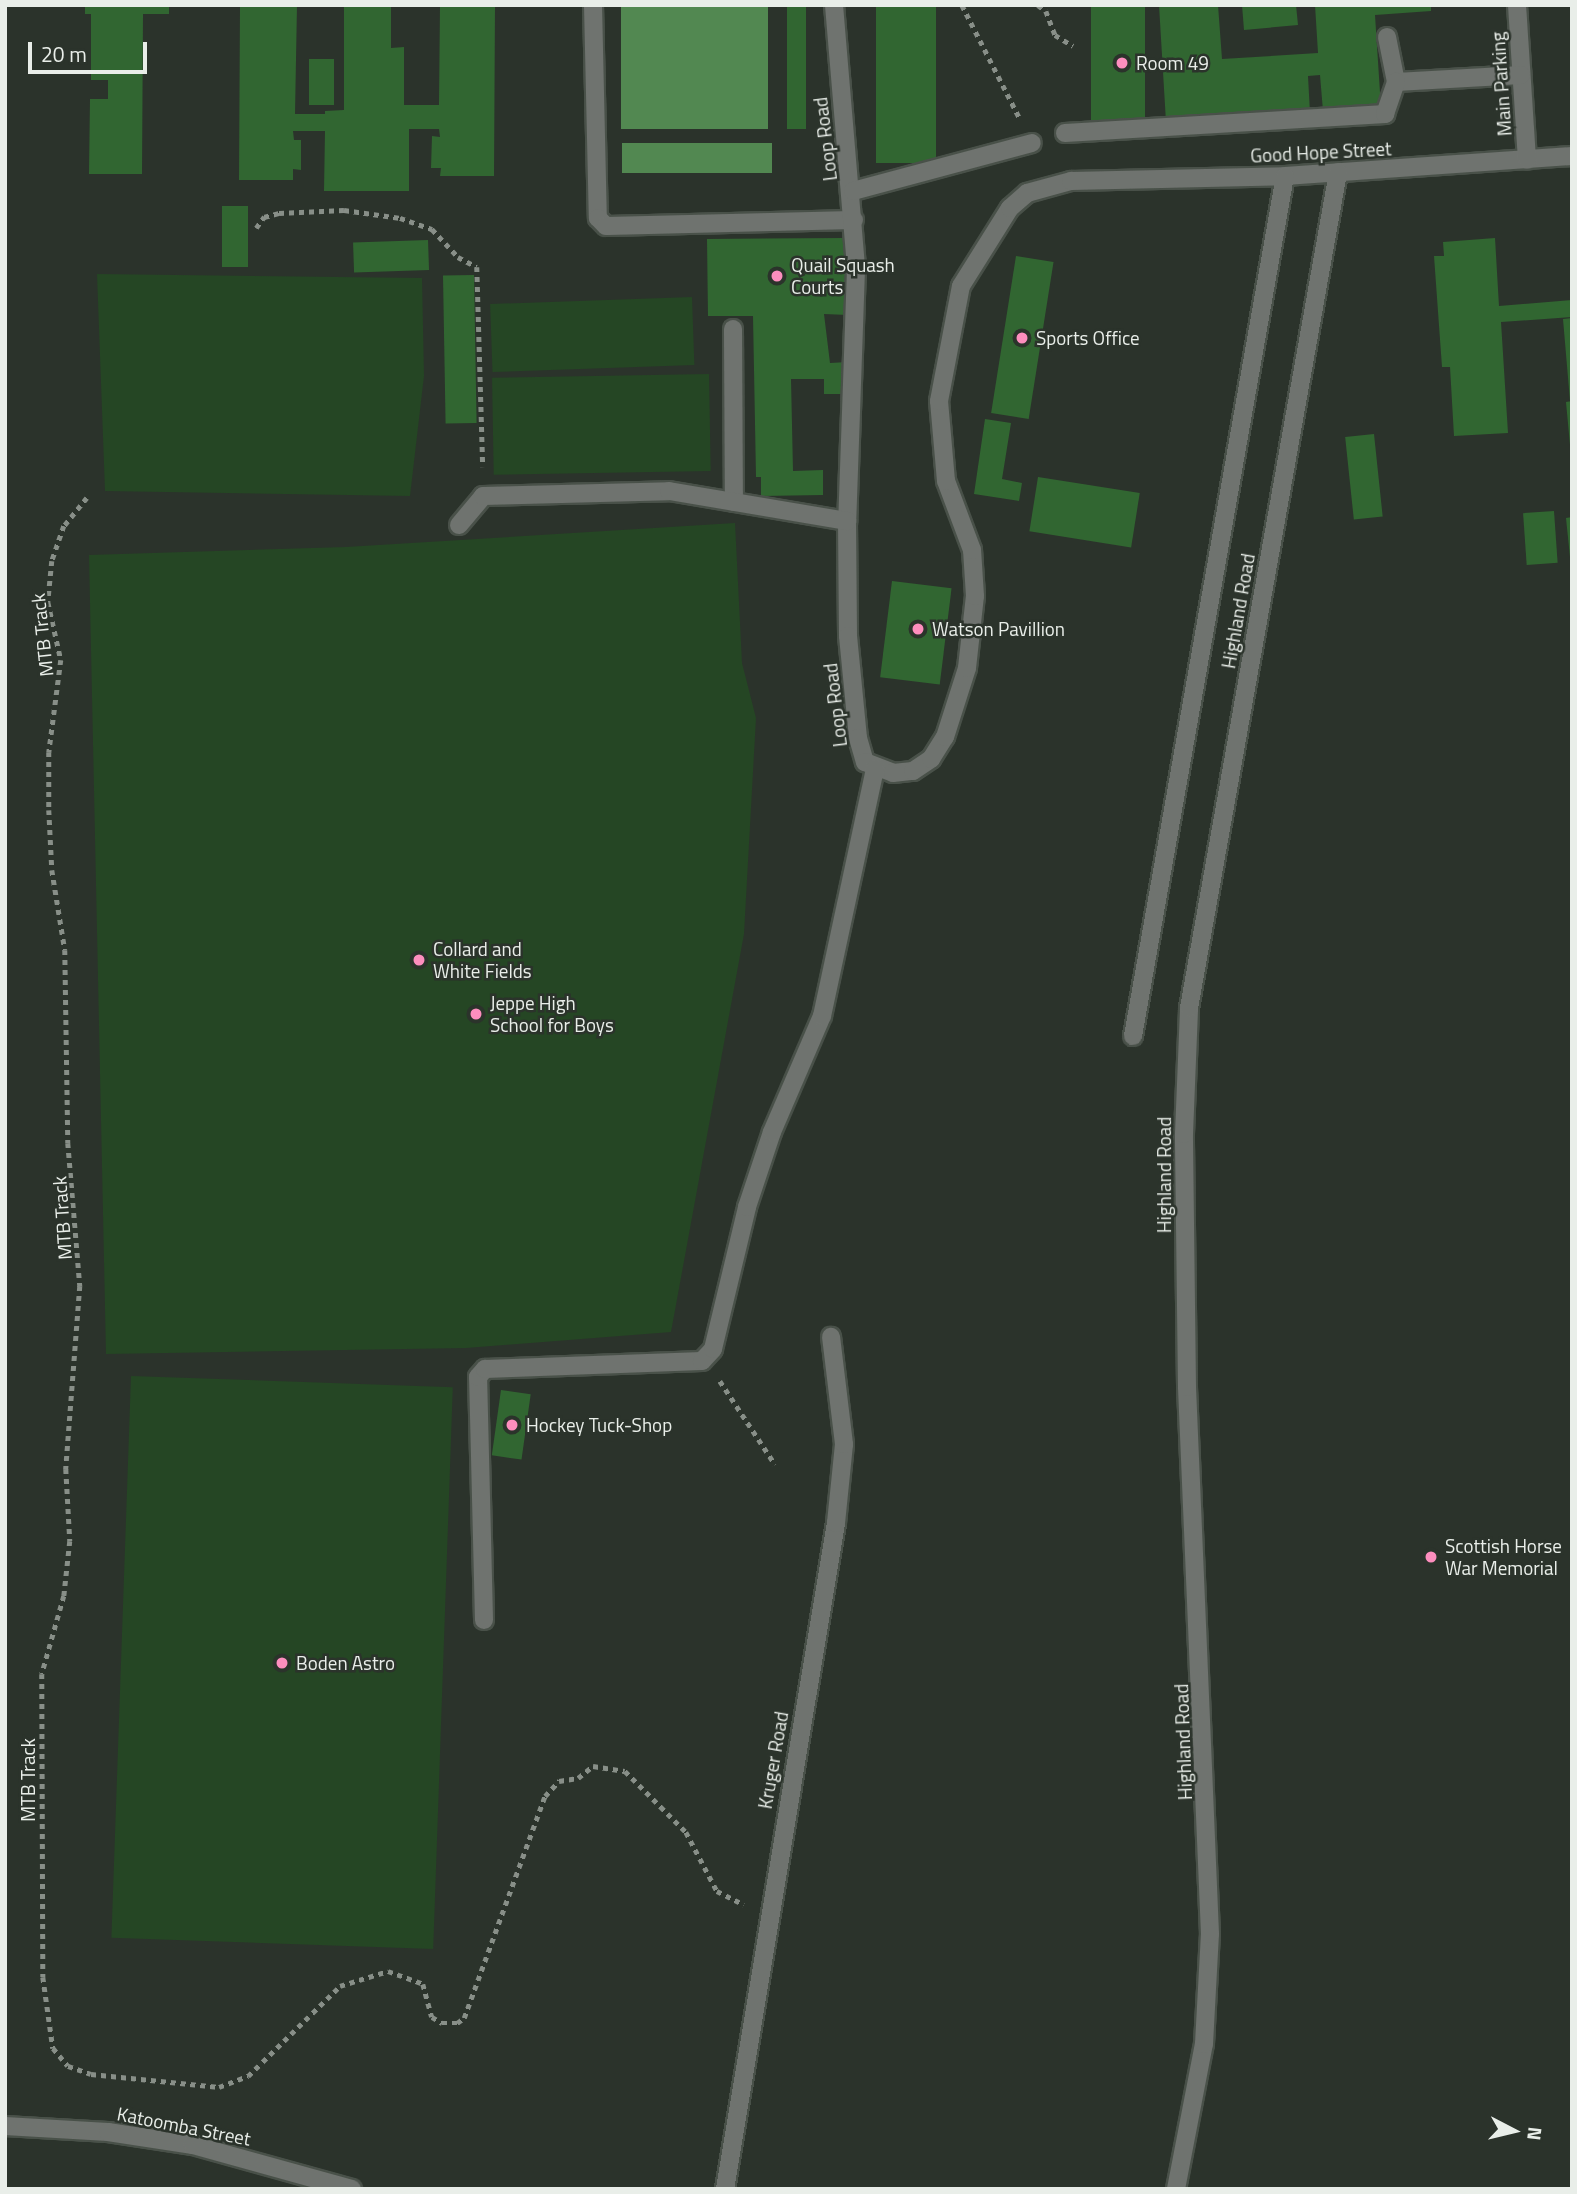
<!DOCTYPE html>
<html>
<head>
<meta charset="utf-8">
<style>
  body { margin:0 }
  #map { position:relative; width:1577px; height:2194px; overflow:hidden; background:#2b332b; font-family:"Titillium Web",sans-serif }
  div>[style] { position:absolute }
  .green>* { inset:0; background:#254624; transform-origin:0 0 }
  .water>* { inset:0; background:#528851; transform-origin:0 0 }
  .building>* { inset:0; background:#316631; transform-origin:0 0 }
  .path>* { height:4.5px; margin-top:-2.25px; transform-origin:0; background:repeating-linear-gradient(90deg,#888f88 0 5px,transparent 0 10px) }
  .roads { filter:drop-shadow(2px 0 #495149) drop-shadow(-2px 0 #495149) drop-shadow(0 2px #495149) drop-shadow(0 -2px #495149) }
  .minor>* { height:18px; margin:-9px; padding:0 9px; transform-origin:9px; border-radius:9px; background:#6f736f }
  .dots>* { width:19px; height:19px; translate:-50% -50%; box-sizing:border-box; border:4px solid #2b332b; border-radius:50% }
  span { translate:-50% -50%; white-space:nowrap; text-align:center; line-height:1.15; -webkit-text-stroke:5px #2b332b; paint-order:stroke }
  .poi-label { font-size:19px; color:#e9eee9 }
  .left { translate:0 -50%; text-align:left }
  .street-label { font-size:19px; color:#e9eee9 }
  .frame { position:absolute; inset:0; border:7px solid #e9eee9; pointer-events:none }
  .north { position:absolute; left:1479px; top:2096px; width:70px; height:70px; -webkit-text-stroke:5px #2b332b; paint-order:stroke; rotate:97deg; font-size:19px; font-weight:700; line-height:28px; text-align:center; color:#e9eee9 }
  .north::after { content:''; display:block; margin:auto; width:24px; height:32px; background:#e9eee9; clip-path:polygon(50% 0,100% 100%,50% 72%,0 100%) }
  .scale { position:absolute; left:28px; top:42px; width:119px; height:32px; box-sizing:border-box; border:4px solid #e9eee9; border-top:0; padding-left:9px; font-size:21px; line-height:24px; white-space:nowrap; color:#e9eee9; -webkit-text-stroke:5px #2b332b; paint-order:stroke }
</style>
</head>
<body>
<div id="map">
  <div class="green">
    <i style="clip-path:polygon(97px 274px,422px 278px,424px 376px,410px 496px,105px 491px)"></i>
    <i style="left:692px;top:297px;width:68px;height:202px;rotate:88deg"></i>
    <i style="left:709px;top:374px;width:97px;height:217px;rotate:89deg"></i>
    <i style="clip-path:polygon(735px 523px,742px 663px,756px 718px,744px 934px,671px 1332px,466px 1348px,106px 1354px,89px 555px,346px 547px)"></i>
    <i style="left:131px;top:1376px;width:322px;height:562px;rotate:2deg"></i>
  </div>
  <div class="water">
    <i style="left:621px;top:5px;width:147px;height:124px"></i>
    <i style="left:772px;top:143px;width:30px;height:150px;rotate:90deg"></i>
  </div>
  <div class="building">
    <i style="clip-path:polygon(85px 5px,169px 5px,169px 14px,143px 14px,142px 174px,89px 174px,90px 99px,108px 99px,108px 80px,91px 80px,91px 14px,85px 14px)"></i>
    <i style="clip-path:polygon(240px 5px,297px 5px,295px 114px,325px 114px,325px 111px,344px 110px,344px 5px,391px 5px,391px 48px,404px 47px,404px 105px,439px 105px,440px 5px,495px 5px,494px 176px,440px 176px,441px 168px,431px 168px,432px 136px,440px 137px,439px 129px,409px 129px,409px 191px,324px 191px,325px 131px,293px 131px,294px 140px,301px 140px,301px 170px,293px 169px,293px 180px,239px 180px)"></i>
    <i style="left:787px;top:5px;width:19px;height:124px"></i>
    <i style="left:876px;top:5px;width:60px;height:158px"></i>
    <i style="left:1091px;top:5px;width:54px;height:121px"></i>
    <i style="clip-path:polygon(1159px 5px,1218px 5px,1222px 59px,1318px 53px,1315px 5px,1431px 5px,1431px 11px,1375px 15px,1381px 108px,1323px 111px,1320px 75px,1308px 76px,1310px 113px,1166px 122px)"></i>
    <i style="clip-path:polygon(1242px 5px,1296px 5px,1298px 25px,1244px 30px)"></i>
    <i style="left:334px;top:59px;width:46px;height:25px;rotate:90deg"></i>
    <i style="left:222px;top:206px;width:26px;height:61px"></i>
    <i style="clip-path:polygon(846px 238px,848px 315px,824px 314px,830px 363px,848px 362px,848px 394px,824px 394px,824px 379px,791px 379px,793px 471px,823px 470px,823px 495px,761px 496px,761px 477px,756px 477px,753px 316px,708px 316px,707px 239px)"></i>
    <i style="clip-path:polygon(1495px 238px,1499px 306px,1572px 300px,1572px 317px,1501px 322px,1508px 433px,1454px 436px,1450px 367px,1442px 367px,1434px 256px,1444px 256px,1443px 242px)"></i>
    <i style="left:428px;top:240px;width:30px;height:75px;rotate:88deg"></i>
    <i style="left:1016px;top:256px;width:38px;height:159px;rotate:9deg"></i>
    <i style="left:474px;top:275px;width:148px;height:31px;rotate:89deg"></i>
    <i style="clip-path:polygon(1572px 318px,1572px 400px,1570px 401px,1563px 319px)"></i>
    <i style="clip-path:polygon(1572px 401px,1572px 445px,1570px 445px,1566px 402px)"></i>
    <i style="clip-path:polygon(985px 419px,1011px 423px,1002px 479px,1022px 483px,1019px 501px,974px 494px)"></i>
    <i style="left:1374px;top:434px;width:83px;height:29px;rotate:84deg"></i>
    <i style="left:1038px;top:477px;width:103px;height:55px;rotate:9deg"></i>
    <i style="left:1554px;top:511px;width:52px;height:31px;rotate:86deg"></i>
    <i style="clip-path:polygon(1572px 517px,1572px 557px,1570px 557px,1566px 518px)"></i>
    <i style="left:892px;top:581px;width:60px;height:97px;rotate:7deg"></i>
    <i style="left:501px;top:1390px;width:30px;height:66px;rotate:8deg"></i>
  </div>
  <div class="path">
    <i style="left:962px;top:5px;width:126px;rotate:63deg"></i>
    <i style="left:1038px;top:5px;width:10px;rotate:37deg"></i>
    <i style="left:1046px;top:11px;width:26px;rotate:69deg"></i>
    <i style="left:1055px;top:35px;width:21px;rotate:31deg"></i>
    <i style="left:256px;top:228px;width:14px;rotate:-54deg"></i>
    <i style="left:264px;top:217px;width:16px;rotate:-15deg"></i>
    <i style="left:279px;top:213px;width:65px;rotate:-2.6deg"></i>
    <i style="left:344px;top:210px;width:57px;rotate:8.1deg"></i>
    <i style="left:400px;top:218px;width:34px;rotate:19deg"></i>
    <i style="left:432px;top:229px;width:38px;rotate:47deg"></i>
    <i style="left:458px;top:257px;width:21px;rotate:28deg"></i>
    <i style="left:477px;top:267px;width:200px;rotate:88.3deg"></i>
    <i style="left:87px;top:498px;width:36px;rotate:129deg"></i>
    <i style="left:64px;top:526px;width:37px;rotate:109deg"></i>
    <i style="left:52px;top:561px;width:41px;rotate:95.6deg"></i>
    <i style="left:48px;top:602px;width:59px;rotate:77.4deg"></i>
    <i style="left:61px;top:660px;width:93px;rotate:97.4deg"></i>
    <i style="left:49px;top:752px;width:58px;rotate:90deg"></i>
    <i style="left:49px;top:810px;width:60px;rotate:87.1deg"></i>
    <i style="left:52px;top:870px;width:81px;rotate:80.8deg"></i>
    <i style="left:65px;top:950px;width:193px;rotate:89.1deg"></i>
    <i style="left:68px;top:1143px;width:144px;rotate:85.2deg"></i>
    <i style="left:80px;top:1286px;width:184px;rotate:94.4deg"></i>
    <i style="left:66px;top:1469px;width:72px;rotate:86.8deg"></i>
    <i style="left:70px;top:1541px;width:55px;rotate:96.2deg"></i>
    <i style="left:64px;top:1596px;width:81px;rotate:105.8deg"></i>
    <i style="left:42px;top:1674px;width:303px;rotate:89.8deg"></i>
    <i style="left:43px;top:1977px;width:72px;rotate:82deg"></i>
    <i style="left:53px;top:2048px;width:23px;rotate:50deg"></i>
    <i style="left:68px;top:2066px;width:24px;rotate:19deg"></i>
    <i style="left:91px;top:2074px;width:129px;rotate:5.8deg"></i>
    <i style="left:219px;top:2087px;width:31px;rotate:-21deg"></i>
    <i style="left:248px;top:2076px;width:129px;rotate:-44.4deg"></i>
    <i style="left:340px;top:1986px;width:50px;rotate:-17.4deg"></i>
    <i style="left:388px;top:1971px;width:37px;rotate:20deg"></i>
    <i style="left:423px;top:1984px;width:34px;rotate:75deg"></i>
    <i style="left:432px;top:2017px;width:12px;rotate:31deg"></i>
    <i style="left:442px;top:2023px;width:15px"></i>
    <i style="left:457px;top:2023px;width:9px;rotate:-36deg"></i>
    <i style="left:464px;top:2018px;width:236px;rotate:-70deg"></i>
    <i style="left:545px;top:1796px;width:21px;rotate:-47deg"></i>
    <i style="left:559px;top:1781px;width:19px;rotate:-9deg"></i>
    <i style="left:578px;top:1778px;width:19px;rotate:-39deg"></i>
    <i style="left:593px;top:1766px;width:32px;rotate:9deg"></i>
    <i style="left:625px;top:1771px;width:86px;rotate:45deg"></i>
    <i style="left:686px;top:1832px;width:67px;rotate:62.3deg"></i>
    <i style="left:717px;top:1891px;width:30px;rotate:27deg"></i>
    <i style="left:720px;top:1381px;width:100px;rotate:56.5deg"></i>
  </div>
  <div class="roads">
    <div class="minor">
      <i style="left:593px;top:5px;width:213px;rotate:88.7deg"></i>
      <i style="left:598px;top:218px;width:11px;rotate:45deg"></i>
      <i style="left:606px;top:226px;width:248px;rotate:-1.4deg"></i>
      <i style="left:834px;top:5px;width:265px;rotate:85.2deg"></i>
      <i style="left:856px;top:269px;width:252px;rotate:92deg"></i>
      <i style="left:847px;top:521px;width:115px;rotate:89.5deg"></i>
      <i style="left:848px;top:636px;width:102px;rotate:84.4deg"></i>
      <i style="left:858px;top:738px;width:25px;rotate:74deg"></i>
      <i style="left:865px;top:762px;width:30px;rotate:21deg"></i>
      <i style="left:893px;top:773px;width:20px;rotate:-6deg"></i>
      <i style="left:913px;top:771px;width:22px;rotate:-34deg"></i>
      <i style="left:931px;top:759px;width:26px;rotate:-58deg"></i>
      <i style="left:945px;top:737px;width:72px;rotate:-72.3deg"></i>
      <i style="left:967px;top:668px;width:72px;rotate:-83.7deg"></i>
      <i style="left:975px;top:596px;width:46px;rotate:-93.7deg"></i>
      <i style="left:972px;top:550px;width:74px;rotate:-110.6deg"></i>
      <i style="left:946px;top:481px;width:80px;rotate:-95deg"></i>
      <i style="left:939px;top:401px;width:117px;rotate:-79.2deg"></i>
      <i style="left:961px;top:286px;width:92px;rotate:-57.9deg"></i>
      <i style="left:1010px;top:208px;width:23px;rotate:-41deg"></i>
      <i style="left:1027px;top:193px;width:46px;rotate:-15.3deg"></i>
      <i style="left:1071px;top:181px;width:214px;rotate:-1.3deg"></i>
      <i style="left:1285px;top:176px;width:288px;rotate:-4deg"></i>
      <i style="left:1517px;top:5px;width:155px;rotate:86.3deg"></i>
      <i style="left:1387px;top:37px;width:46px;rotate:78.7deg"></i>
      <i style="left:1396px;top:82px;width:125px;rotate:-3.2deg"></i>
      <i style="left:1065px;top:133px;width:321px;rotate:-3.4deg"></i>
      <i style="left:1385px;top:114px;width:34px;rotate:-71deg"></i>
      <i style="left:853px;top:191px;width:185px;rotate:-15deg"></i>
      <i style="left:733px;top:329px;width:173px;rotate:89.7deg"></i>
      <i style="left:459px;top:525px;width:38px;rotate:-50deg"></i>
      <i style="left:483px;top:496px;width:186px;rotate:-1.5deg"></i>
      <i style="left:669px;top:491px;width:181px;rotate:9.6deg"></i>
      <i style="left:1133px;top:1036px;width:873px;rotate:-79.98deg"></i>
      <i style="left:484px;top:1620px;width:243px;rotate:-91.4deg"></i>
      <i style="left:478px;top:1377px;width:11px;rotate:-49deg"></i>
      <i style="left:485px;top:1369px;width:217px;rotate:-2.1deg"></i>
      <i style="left:702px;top:1361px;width:16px;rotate:-47deg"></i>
      <i style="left:713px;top:1349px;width:146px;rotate:-76.5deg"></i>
      <i style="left:747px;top:1207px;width:79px;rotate:-71.6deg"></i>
      <i style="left:772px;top:1132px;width:126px;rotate:-66.7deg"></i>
      <i style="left:822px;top:1016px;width:253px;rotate:-77.9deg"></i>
      <i style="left:5px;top:2126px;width:103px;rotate:3.3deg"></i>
      <i style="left:108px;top:2132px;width:86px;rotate:8.7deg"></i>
      <i style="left:193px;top:2145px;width:165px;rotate:15.5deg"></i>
      <i style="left:725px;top:2189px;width:675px;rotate:-80.54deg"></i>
      <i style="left:836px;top:1523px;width:79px;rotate:-84.2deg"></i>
      <i style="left:844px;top:1444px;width:108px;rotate:-96.9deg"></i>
      <i style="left:1176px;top:2189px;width:148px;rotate:-79.1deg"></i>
      <i style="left:1204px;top:2044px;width:110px;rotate:-86.9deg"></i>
      <i style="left:1210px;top:1934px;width:547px;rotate:-92.41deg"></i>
      <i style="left:1187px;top:1387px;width:253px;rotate:-90.7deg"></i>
      <i style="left:1184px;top:1134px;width:126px;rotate:-87.7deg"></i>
      <i style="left:1189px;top:1008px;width:849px;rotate:-79.89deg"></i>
    </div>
  </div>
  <div class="dots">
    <i style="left:1122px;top:63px;background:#fd8ebe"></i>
    <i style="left:777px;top:276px;background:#fd8ebe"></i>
    <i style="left:1022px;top:338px;background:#fd8ebe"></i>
    <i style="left:918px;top:629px;background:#fd8ebe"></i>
    <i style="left:419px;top:960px;background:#fd8ebe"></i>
    <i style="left:476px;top:1014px;background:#fd8ebe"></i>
    <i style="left:512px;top:1425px;background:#fd8ebe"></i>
    <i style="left:1431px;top:1557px;background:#fd8ebe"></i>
    <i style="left:282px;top:1663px;background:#fd8ebe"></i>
  </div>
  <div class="poi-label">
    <span class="left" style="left:1136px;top:63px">Room 49</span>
    <span class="left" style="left:791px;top:276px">Quail Squash<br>Courts</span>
    <span class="left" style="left:1036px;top:338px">Sports Office</span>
    <span class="left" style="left:932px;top:629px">Watson Pavillion</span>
    <span class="left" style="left:433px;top:960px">Collard and<br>White Fields</span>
    <span class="left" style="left:490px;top:1014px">Jeppe High<br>School for Boys</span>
    <span class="left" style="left:526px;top:1425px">Hockey Tuck-Shop</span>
    <span class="left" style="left:1445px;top:1557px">Scottish Horse<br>War Memorial</span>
    <span class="left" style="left:296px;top:1663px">Boden Astro</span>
  </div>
  <div class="street-label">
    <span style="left:1501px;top:84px;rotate:-94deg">Main Parking</span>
    <span style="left:825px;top:139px;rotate:-97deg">Loop Road</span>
    <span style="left:1321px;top:152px;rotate:-3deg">Good Hope Street</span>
    <span style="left:1238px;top:611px;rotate:-80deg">Highland Road</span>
    <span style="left:42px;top:635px;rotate:-96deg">MTB Track</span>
    <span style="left:835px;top:705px;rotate:-97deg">Loop Road</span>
    <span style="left:1164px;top:1175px;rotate:-90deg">Highland Road</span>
    <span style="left:62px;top:1218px;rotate:-94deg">MTB Track</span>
    <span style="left:1183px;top:1742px;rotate:-92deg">Highland Road</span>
    <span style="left:773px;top:1760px;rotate:-80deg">Kruger Road</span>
    <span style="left:28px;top:1780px;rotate:-90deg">MTB Track</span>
    <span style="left:184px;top:2126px;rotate:11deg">Katoomba Street</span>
  </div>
  <div class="frame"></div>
  <div class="north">N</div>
  <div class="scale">20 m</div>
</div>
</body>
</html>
